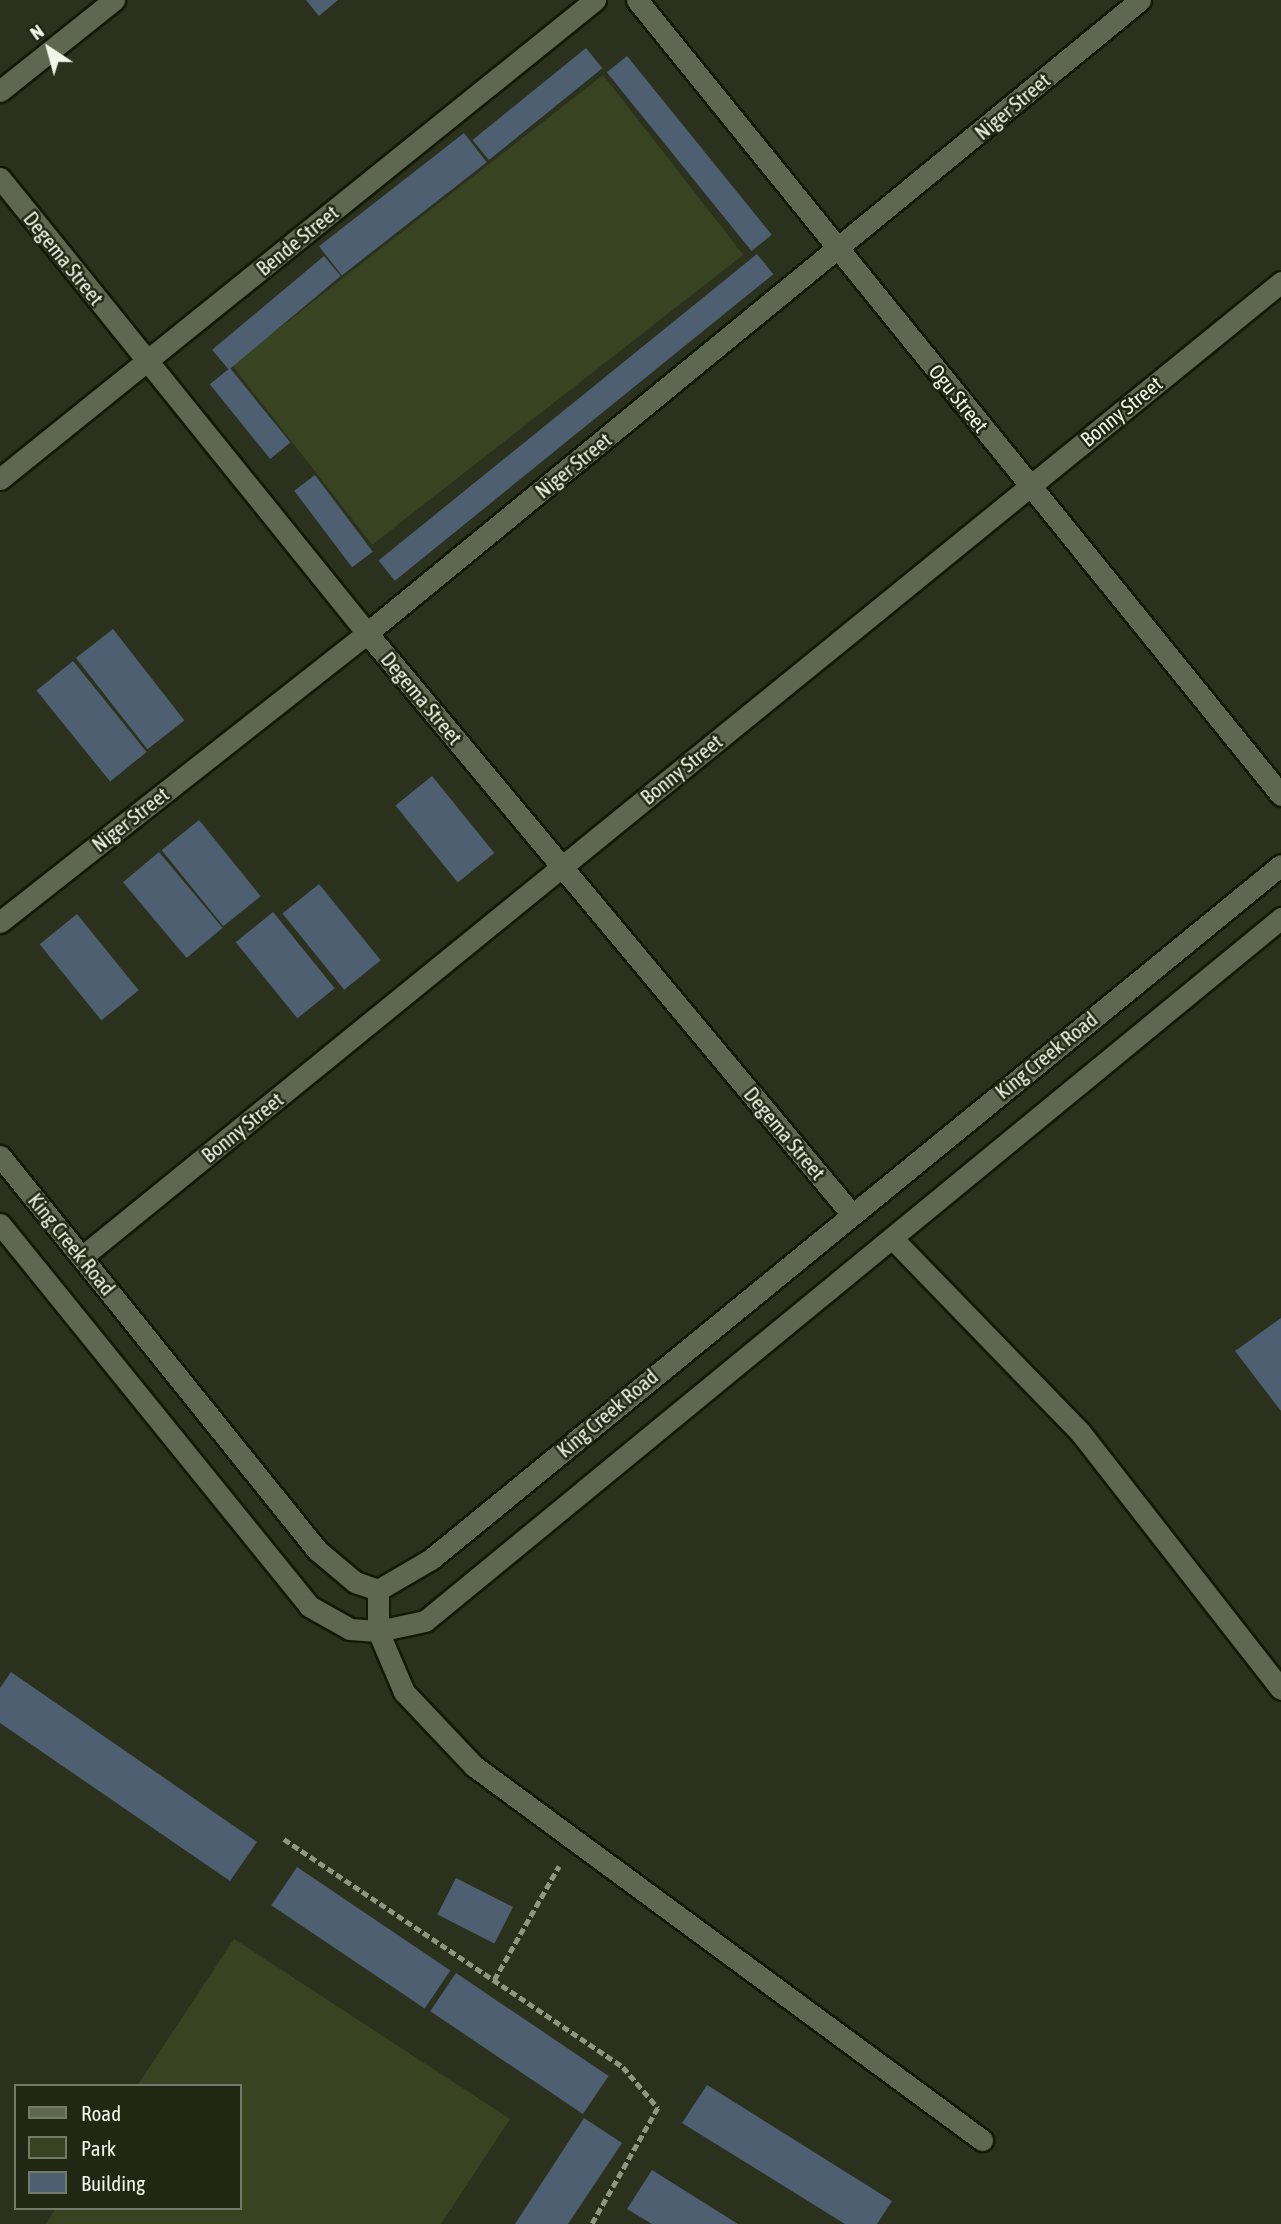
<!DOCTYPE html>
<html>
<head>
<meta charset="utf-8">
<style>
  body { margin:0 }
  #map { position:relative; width:1281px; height:2224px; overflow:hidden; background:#2a311c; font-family:"Asap Condensed",sans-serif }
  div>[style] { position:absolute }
  .green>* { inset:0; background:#384421; transform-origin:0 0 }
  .building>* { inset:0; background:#4e5f72; transform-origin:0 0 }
  .path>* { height:4.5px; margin-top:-2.25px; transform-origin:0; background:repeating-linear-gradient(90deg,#8f9684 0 7px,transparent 0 10.5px) }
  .roads { filter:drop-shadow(2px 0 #121905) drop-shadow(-2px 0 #121905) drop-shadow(0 2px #121905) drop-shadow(0 -2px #121905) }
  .minor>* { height:21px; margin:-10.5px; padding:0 10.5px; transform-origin:10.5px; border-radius:10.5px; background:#5e6750 }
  span { translate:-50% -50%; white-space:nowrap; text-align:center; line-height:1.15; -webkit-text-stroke:5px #202713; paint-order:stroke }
  .street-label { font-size:21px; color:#f1f7e9 }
  .legend { position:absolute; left:14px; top:2084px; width:228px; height:126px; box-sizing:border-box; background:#202713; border:2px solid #747a69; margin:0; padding:9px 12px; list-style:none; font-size:21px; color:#f1f7e9 }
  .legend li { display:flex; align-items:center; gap:14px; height:35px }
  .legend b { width:35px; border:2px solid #747a69 }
  .north { position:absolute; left:14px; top:14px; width:70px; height:70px; -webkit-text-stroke:5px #202713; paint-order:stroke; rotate:324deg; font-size:19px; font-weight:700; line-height:28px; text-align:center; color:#f1f7e9 }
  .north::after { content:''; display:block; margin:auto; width:24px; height:32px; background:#f1f7e9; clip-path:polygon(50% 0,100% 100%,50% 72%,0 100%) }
</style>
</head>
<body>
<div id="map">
  <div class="green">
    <i style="left:603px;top:75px;width:228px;height:471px;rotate:52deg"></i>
    <i style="clip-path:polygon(234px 1939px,510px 2119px,441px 2224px,46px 2224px,56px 2208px,240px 2208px,240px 2086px,137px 2086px)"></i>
  </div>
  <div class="building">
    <i style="clip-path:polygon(306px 0,338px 0,319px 16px)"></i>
    <i style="left:586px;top:48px;width:26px;height:146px;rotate:51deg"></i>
    <i style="left:627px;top:56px;width:230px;height:26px;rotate:51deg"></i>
    <i style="left:464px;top:133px;width:37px;height:184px;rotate:52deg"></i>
    <i style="left:757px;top:254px;width:26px;height:487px;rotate:51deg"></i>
    <i style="left:324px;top:256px;width:26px;height:146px;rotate:50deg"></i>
    <i style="left:230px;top:368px;width:96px;height:26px;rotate:51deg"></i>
    <i style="left:315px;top:475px;width:96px;height:26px;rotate:53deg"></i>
    <i style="left:113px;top:629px;width:116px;height:47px;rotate:52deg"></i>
    <i style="left:73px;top:661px;width:117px;height:47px;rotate:51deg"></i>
    <i style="left:432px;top:776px;width:99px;height:47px;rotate:51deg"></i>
    <i style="left:199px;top:820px;width:98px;height:48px;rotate:51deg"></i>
    <i style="left:159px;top:852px;width:99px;height:47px;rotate:50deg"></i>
    <i style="left:319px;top:884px;width:98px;height:47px;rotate:51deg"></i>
    <i style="left:273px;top:912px;width:98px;height:48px;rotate:51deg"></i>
    <i style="left:77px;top:914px;width:98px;height:48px;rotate:51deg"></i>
    <i style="clip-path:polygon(1281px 1318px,1281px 1411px,1235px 1351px)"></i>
    <i style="clip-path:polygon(11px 1672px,257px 1842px,230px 1881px,0 1723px,0 1688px)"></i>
    <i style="left:297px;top:1867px;width:185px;height:46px;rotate:34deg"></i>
    <i style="left:456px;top:1878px;width:64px;height:41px;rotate:27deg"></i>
    <i style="left:456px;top:1973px;width:184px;height:46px;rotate:34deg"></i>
    <i style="clip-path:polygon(707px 2085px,892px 2201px,877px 2224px,845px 2224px,682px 2123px)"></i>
    <i style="clip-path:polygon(584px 2118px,622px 2143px,568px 2224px,515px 2224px)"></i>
    <i style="clip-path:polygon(652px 2170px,738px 2224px,652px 2224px,627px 2209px)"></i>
  </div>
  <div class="path">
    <i style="left:284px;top:1839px;width:409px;rotate:33.9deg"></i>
    <i style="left:623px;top:2067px;width:54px;rotate:49.5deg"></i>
    <i style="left:658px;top:2108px;width:133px;rotate:119.6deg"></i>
    <i style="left:494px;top:1980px;width:131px;rotate:-60.3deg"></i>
  </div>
  <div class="roads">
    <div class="minor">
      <i style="left:637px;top:0;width:1023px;rotate:50.99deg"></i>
      <i style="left:0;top:91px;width:146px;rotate:-38.6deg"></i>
      <i style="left:0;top:178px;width:585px;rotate:51.11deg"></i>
      <i style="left:367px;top:633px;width:754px;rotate:50.17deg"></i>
      <i style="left:0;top:479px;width:764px;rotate:-38.84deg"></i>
      <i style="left:0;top:922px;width:467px;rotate:-38.2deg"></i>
      <i style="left:367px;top:633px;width:999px;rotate:-39.31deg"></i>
      <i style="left:0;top:1156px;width:506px;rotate:51.18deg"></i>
      <i style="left:317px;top:1550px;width:50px;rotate:40.1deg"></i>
      <i style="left:355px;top:1582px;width:24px;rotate:19deg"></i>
      <i style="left:378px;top:1590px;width:61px;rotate:-30.3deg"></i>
      <i style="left:431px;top:1559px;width:1097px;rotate:-39.23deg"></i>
      <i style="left:0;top:1224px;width:491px;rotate:51deg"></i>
      <i style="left:309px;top:1606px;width:47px;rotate:29.3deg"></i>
      <i style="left:350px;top:1629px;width:28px;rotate:4deg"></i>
      <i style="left:378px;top:1631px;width:48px;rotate:-12deg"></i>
      <i style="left:425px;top:1621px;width:1108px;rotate:-39.39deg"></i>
      <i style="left:892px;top:1238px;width:270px;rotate:45.9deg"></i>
      <i style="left:1080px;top:1432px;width:326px;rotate:52deg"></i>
      <i style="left:83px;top:1256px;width:1544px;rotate:-39.11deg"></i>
      <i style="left:378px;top:1590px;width:41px;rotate:90deg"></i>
      <i style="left:378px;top:1631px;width:66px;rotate:66.9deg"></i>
      <i style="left:404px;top:1692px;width:102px;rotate:46.6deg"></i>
      <i style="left:474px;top:1766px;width:631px;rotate:36.36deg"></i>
    </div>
  </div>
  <div class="street-label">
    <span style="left:1012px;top:106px;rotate:-40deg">Niger Street</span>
    <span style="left:297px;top:240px;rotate:-39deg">Bende Street</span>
    <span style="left:64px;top:258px;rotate:51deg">Degema Street</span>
    <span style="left:959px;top:398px;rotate:51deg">Ogu Street</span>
    <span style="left:1121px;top:411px;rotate:-39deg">Bonny Street</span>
    <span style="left:573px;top:465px;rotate:-39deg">Niger Street</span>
    <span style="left:422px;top:698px;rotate:50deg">Degema Street</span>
    <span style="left:681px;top:769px;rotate:-39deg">Bonny Street</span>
    <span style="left:130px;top:819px;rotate:-38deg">Niger Street</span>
    <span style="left:1046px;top:1055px;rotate:-39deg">King Creek Road</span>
    <span style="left:242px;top:1127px;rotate:-39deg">Bonny Street</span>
    <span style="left:785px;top:1133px;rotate:50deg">Degema Street</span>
    <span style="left:72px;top:1244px;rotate:51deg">King Creek Road</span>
    <span style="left:607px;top:1413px;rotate:-40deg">King Creek Road</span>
  </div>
  <ul class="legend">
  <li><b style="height:9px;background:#5e6750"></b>Road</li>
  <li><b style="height:19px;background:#384421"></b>Park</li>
  <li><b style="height:19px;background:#4e5f72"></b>Building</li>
  </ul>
  <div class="north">N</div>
</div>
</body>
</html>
